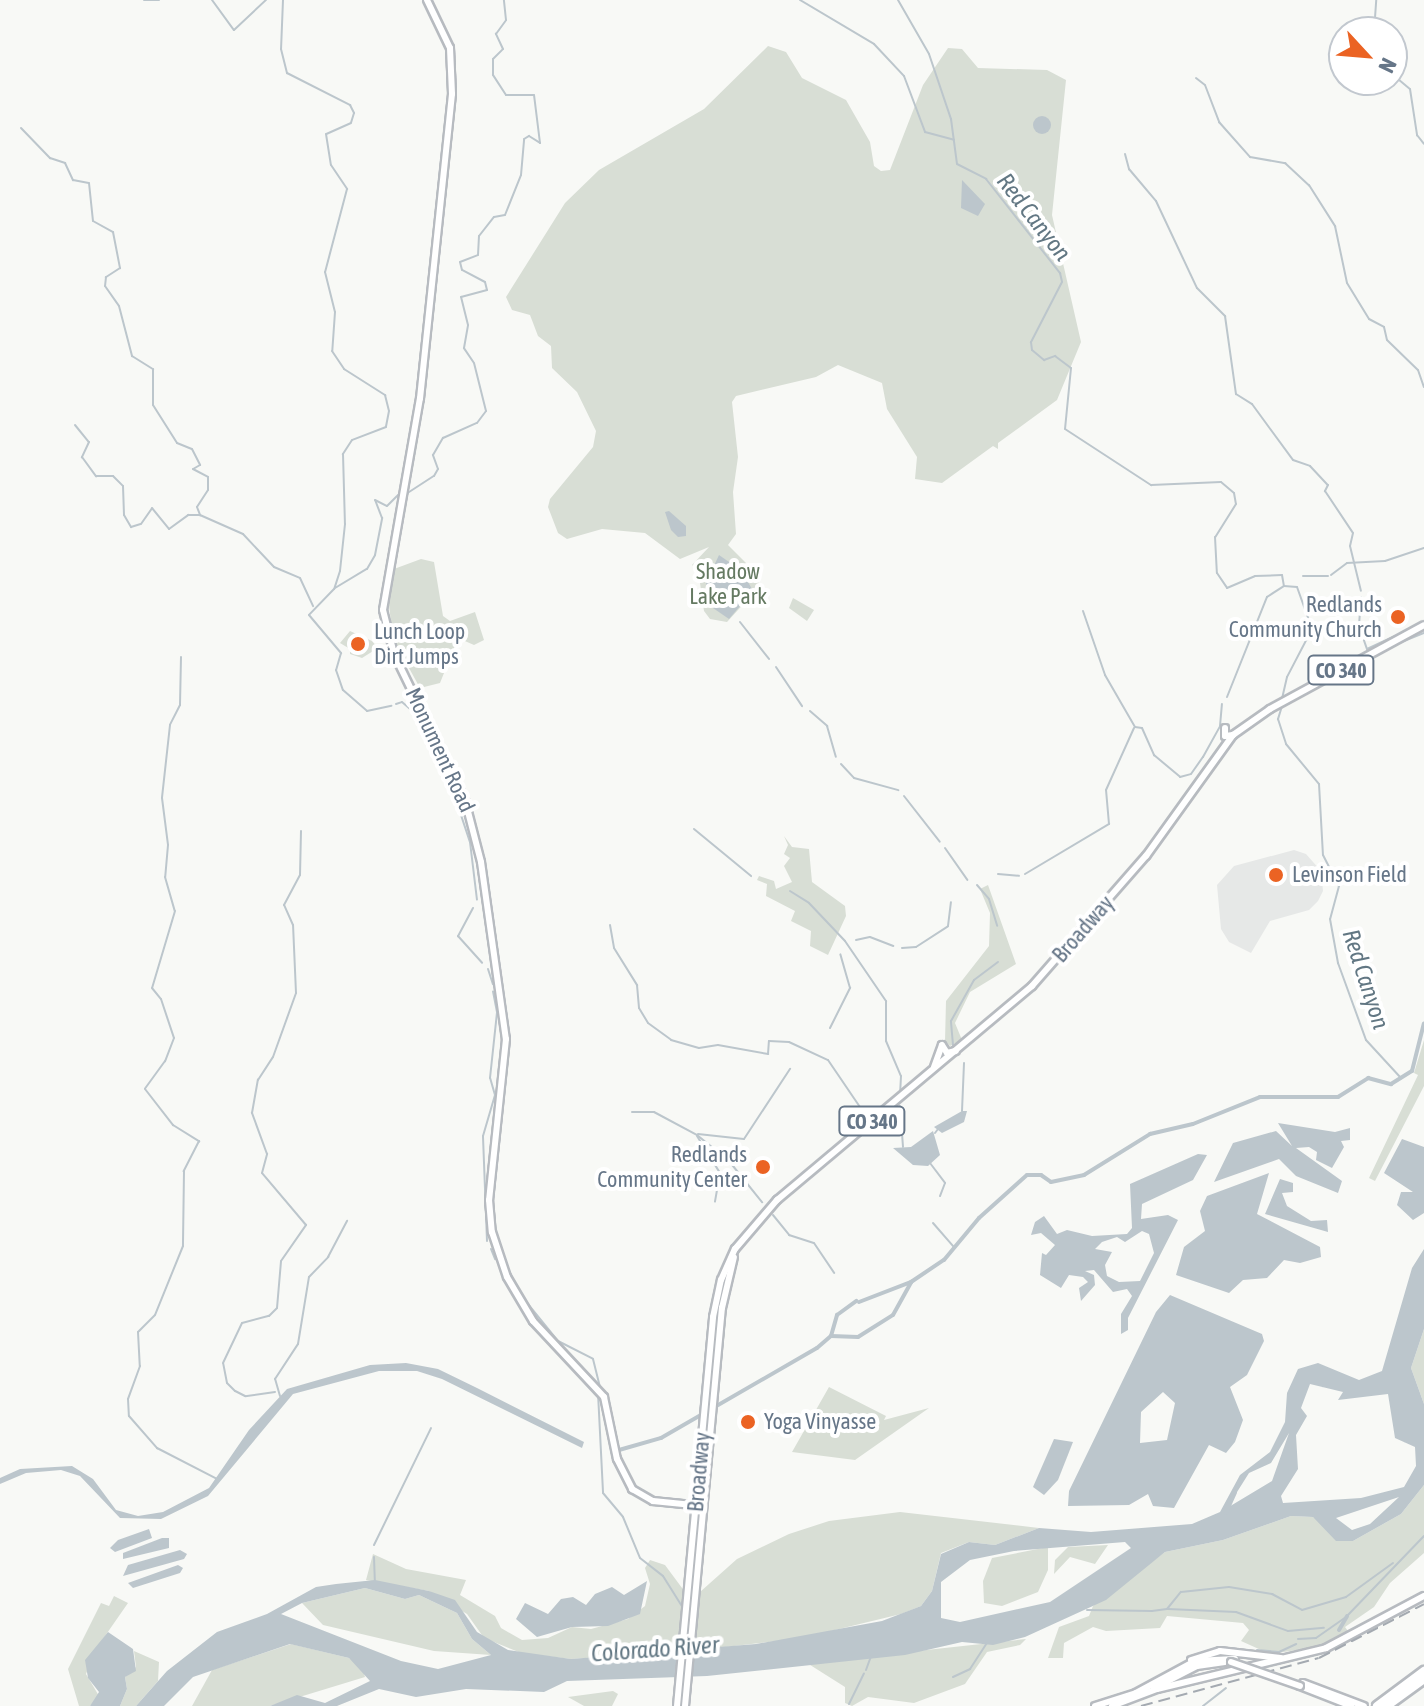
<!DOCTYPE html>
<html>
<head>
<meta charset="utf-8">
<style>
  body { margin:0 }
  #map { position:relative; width:1424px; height:1706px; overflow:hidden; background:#f8f9f6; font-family:"Asap Condensed",sans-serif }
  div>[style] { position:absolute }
  .built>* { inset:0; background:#e6e8e7 }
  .green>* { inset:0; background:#d8ded5 }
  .water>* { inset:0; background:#bcc6cc }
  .round { border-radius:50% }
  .stream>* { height:2px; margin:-1px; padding:0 1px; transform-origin:1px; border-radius:1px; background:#bcc6cc }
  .canal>* { height:4px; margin:-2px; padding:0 2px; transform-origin:2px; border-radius:2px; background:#bcc6cc }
  .river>* { height:5px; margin:-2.5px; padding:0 2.5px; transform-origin:2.5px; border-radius:2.5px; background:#bcc6cc }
  .roads { filter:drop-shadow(2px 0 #b7bbc0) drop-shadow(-2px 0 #b7bbc0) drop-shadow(0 2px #b7bbc0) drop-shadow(0 -2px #b7bbc0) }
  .major>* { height:6px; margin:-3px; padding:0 3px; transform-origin:3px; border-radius:3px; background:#fff }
  .highway>* { height:8px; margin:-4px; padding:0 4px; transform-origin:4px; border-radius:4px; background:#fff }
  .rail>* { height:2px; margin-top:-1px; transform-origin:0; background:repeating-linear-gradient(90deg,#a4aab1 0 12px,transparent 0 18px) }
  .bridges { filter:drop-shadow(2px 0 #b7bbc0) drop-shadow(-2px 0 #b7bbc0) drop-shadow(0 2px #b7bbc0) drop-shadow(0 -2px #b7bbc0) }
  .major-bridge>* { height:6px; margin:-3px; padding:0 3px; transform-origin:3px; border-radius:3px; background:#fff }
  .dots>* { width:22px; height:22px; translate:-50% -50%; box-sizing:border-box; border:4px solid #fff; border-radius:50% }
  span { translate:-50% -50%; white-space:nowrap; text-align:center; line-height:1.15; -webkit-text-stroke:8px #fff; paint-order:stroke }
  .shield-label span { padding:2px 6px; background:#fff; border:2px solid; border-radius:6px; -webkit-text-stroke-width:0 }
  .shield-label { font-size:20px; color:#667688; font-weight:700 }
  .park-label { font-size:22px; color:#657a62 }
  .poi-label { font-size:22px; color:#667688 }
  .right { translate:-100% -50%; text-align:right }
  .left { translate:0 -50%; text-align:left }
  .street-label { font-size:22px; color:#667688 }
  .water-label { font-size:24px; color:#627783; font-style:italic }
  .north { position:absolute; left:1328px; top:16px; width:80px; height:80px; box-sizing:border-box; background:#fff; border:2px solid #c2c8cf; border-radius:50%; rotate:116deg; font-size:22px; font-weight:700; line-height:32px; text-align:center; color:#667688 }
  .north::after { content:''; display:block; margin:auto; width:28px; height:36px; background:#eb6323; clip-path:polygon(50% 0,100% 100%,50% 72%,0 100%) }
</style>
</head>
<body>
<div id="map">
  <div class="built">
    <i style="clip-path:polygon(1294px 850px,1306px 854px,1321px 871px,1323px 891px,1318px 901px,1309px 910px,1270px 921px,1251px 953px,1229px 942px,1221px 929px,1217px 885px,1234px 866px)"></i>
  </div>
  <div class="green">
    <i style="clip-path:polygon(768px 46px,786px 52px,802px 78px,846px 100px,870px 142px,874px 166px,881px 171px,890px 170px,923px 85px,948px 48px,962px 49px,978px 68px,1047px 70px,1066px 80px,1052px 215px,1081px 342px,1057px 400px,998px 443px,998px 449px,993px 446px,942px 483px,915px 479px,917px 457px,887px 409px,882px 383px,838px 365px,816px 377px,736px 396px,732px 402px,738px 457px,733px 492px,736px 534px,728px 545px,758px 575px,759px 587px,727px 622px,710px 619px,704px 611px,698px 569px,692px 565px,709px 547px,680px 559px,645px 533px,602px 529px,567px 539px,558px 533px,548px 507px,550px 499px,593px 447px,596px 431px,577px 392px,552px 368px,551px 346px,538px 336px,530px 315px,512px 310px,506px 297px,565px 203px,599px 170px,704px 109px)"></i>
    <i style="clip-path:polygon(421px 559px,434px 562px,443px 616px,450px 621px,475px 612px,484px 640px,474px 645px,458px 638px,440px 683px,420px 688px,393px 639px,388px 597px,394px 569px)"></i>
    <i style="clip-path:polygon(793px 598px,814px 610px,807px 621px,789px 608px)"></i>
    <i style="clip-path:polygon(350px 631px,372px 641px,378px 648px,362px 658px,350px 654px,350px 649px,340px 643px)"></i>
    <i style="clip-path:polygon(784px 836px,792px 847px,809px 849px,812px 882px,845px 906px,846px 916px,828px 955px,810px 946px,811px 931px,791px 921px,795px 911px,766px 896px,767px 884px,757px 880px,759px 876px,774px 881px,776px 889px,792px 882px,784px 866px,790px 858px,784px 854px,788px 845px)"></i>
    <i style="clip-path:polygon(988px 885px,1016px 964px,970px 992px,955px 1023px,962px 1040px,950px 1046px,945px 1041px,946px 1001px,989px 946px,990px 913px,980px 889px)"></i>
    <i style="clip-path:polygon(1424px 1040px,1424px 1086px,1375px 1181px,1369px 1178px,1418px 1075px,1414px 1073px)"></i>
    <i style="clip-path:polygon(1424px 1329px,1424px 1404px,1411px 1368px)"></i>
    <i style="clip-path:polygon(829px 1387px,886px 1416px,884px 1420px,929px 1408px,855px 1460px,792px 1452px)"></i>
    <i style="clip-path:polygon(1424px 1485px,1424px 1553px,1390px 1583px,1374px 1607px,1345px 1627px,1351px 1635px,1324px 1646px,1270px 1654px,1241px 1641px,1249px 1630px,1243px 1623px,1167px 1616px,1160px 1628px,1106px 1631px,1093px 1627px,1064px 1643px,1063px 1658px,1048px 1658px,1059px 1627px,1089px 1616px,1093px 1606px,1165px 1552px,1223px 1540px,1291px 1516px,1313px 1517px,1353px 1541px,1401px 1514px)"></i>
    <i style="clip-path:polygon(900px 1512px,1039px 1528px,995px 1545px,969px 1542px,941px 1553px,932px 1591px,921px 1606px,901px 1614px,802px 1638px,700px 1650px,571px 1659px,521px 1653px,484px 1638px,467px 1614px,429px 1591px,366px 1580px,373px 1554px,406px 1569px,466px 1580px,460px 1595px,495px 1616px,501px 1628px,522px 1640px,548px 1638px,572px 1627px,591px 1629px,628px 1619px,645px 1606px,650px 1584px,645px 1568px,650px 1560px,665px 1565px,685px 1592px,700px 1592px,737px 1559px,789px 1534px,829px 1521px)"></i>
    <i style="clip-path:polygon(1108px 1545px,1095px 1564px,1070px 1557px,1054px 1574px,1055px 1560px,1068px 1547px)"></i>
    <i style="clip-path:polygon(1048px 1547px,1048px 1570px,1038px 1592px,1002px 1606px,984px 1603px,983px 1581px,992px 1558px)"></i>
    <i style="clip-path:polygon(365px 1588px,405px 1599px,419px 1595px,457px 1613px,472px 1639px,491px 1655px,434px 1651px,323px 1625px,302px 1603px)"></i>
    <i style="clip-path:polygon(114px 1596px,128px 1603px,96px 1649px,86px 1674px,99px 1696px,90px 1706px,79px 1706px,68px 1669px,101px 1603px,109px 1606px)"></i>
    <i style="clip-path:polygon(1026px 1639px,1020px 1645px,987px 1652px,965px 1684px,914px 1703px,868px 1697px,852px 1706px,845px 1703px,845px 1687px,807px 1663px)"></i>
    <i style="clip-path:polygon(291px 1644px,349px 1658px,362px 1667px,365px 1677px,270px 1706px,192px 1706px,212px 1670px)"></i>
    <i style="clip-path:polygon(134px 1651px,159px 1662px,158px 1681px,136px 1706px,120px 1706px,127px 1689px,125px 1677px,136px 1667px)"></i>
    <i style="clip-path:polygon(613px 1691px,618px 1694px,612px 1706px,584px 1706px,568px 1697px)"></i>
  </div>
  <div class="water">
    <i class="round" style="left:1033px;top:116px;width:18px;height:18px"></i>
    <i style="clip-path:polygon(962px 180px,985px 204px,978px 216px,961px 208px)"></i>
    <i style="clip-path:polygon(669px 511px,686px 526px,686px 536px,678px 537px,671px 530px,665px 512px)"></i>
    <i style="clip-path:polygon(719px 555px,742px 571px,753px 591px,729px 619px,713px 608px,706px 583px)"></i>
    <i style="clip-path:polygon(962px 1111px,967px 1111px,964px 1122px,942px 1133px,934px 1127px)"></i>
    <i style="clip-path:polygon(1278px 1123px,1335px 1132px,1350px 1128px,1350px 1140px,1341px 1141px,1344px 1147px,1332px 1168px,1316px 1160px,1317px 1152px,1309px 1147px,1296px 1148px,1342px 1181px,1338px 1193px,1296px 1176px,1279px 1159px,1214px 1182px,1233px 1143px,1276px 1131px,1292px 1146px)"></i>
    <i style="clip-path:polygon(933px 1131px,940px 1155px,928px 1166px,913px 1165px,893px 1148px,911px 1147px)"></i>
    <i style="clip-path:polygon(1402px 1139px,1424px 1147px,1424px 1213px,1413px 1220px,1397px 1205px,1401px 1192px,1413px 1192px,1384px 1173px)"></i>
    <i style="clip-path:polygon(evenodd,1198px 1154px,1207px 1155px,1193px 1180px,1142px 1204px,1141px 1219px,1168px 1215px,1178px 1220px,1128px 1318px,1128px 1330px,1121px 1334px,1121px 1314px,1132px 1296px,1127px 1289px,1113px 1292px,1094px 1270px,1085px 1271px,1094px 1275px,1095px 1285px,1081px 1301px,1079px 1288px,1088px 1282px,1083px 1277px,1069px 1275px,1061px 1288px,1040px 1275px,1042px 1253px,1046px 1255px,1055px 1245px,1041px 1233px,1031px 1235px,1035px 1222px,1044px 1216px,1057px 1234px,1067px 1230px,1092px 1236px,1127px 1234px,1132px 1228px,1130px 1184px,1198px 1154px,1142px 1231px,1149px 1234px,1154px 1253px,1140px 1281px,1119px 1282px,1107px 1276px,1105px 1265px,1112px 1252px,1095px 1249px,1102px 1242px,1117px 1237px,1125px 1242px,1142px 1231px)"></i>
    <i style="clip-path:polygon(1269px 1173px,1257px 1214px,1320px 1247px,1321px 1257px,1300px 1263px,1284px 1260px,1267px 1278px,1243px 1280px,1229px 1293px,1176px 1275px,1184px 1247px,1205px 1231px,1200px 1211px,1207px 1196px)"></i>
    <i style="clip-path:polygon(1280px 1179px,1293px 1183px,1293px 1192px,1282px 1193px,1287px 1206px,1311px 1221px,1327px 1220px,1328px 1232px,1265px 1214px)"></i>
    <i style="clip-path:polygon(evenodd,1424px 1249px,1424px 1329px,1411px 1368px,1424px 1404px,1424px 1485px,1401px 1514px,1353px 1541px,1336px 1541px,1313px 1517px,1291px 1516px,1223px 1540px,1165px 1552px,1106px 1600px,1025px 1637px,993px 1645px,962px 1642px,905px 1655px,707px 1676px,567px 1681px,544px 1692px,466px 1689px,416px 1697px,379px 1689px,337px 1706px,270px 1706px,297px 1695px,325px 1703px,370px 1681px,349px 1658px,290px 1644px,193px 1677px,164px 1706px,136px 1706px,167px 1671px,217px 1632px,267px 1614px,316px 1587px,336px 1584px,375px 1580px,429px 1591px,455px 1600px,477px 1632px,508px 1650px,571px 1659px,756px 1644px,882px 1621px,921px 1606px,932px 1591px,941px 1554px,969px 1542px,995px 1545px,1039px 1528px,1091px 1532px,1192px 1524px,1220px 1512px,1240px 1475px,1270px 1452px,1285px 1422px,1287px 1393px,1298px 1369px,1318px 1363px,1359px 1380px,1382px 1371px,1412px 1268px,1424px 1249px,1310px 1384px,1343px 1392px,1338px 1400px,1388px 1394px,1395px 1438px,1415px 1447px,1416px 1466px,1404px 1487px,1361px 1498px,1283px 1503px,1281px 1496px,1298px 1469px,1296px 1435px,1307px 1416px,1301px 1408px,1310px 1384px,1424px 1249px,1289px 1433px,1272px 1481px,1227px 1508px,1249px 1473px,1271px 1463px,1289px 1433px,1424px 1249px,1399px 1497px,1370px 1524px,1352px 1530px,1336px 1518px,1399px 1497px,1424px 1249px,1125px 1542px,1131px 1548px,1050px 1602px,960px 1622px,941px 1618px,941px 1582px,970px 1560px,1014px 1551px,1125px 1542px,1424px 1249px,365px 1588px,405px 1599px,419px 1595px,457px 1613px,472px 1639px,491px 1655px,438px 1669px,401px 1661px,281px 1614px,302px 1603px,365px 1588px)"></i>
    <i style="clip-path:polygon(evenodd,1170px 1295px,1262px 1334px,1264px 1341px,1247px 1375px,1230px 1387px,1243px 1420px,1235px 1442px,1226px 1453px,1209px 1445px,1174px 1508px,1153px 1506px,1148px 1494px,1129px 1505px,1068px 1506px,1069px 1491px,1156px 1312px,1170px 1295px,1163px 1392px,1175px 1403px,1167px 1440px,1140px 1443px,1141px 1412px,1163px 1392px)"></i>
    <i style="clip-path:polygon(406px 1363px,438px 1369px,477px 1388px,584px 1442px,582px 1448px,442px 1379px,417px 1371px,379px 1371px,293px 1394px,208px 1496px,161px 1519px,120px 1518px,80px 1476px,61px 1470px,26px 1473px,0 1484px,0 1478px,20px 1469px,72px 1466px,93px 1479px,116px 1510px,138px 1516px,163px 1512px,209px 1488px,249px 1430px,287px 1389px,370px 1365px)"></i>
    <i style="clip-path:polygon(1054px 1439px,1073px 1442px,1058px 1480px,1044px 1495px,1033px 1487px)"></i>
    <i style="clip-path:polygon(149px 1529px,152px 1538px,115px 1552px,110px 1548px,118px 1540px)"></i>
    <i style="clip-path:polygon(162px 1538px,169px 1538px,169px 1548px,123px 1559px,123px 1553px)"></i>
    <i style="clip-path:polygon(180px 1550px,187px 1554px,184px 1559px,123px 1576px,128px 1565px)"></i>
    <i style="clip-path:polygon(178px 1565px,183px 1568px,180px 1573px,133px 1588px,128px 1583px)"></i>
    <i style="clip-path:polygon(647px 1581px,640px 1614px,608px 1626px,572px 1627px,537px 1637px,516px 1619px,525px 1603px,548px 1614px,561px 1599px,573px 1597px,586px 1605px,595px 1594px,612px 1587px,624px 1595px)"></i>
    <i style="clip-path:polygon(108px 1632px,133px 1649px,136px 1671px,125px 1677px,127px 1689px,120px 1706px,90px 1706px,99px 1692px,88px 1678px,85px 1660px)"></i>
  </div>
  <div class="stream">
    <i style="left:144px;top:0;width:15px"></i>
    <i style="left:212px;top:0;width:37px;rotate:54deg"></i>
    <i style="left:234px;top:30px;width:44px;rotate:-43.2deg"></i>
    <i style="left:283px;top:0;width:49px;rotate:92.3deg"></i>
    <i style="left:281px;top:49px;width:25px;rotate:76deg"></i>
    <i style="left:287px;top:73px;width:71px;rotate:26.9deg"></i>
    <i style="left:350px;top:105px;width:9px;rotate:63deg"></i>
    <i style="left:354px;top:113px;width:10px;rotate:107deg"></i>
    <i style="left:351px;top:123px;width:27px;rotate:156deg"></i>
    <i style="left:326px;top:134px;width:31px;rotate:81deg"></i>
    <i style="left:331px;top:165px;width:29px;rotate:56deg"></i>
    <i style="left:347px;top:189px;width:86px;rotate:104.8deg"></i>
    <i style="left:325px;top:272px;width:41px;rotate:76deg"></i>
    <i style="left:335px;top:312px;width:39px;rotate:94deg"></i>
    <i style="left:332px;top:351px;width:22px;rotate:56deg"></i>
    <i style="left:344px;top:369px;width:49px;rotate:32.4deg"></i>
    <i style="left:385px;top:395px;width:16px;rotate:76deg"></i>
    <i style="left:389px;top:411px;width:16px;rotate:101deg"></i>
    <i style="left:386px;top:427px;width:36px;rotate:159deg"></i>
    <i style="left:352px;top:440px;width:17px;rotate:123deg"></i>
    <i style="left:343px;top:454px;width:70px;rotate:88.4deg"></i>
    <i style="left:345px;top:524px;width:47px;rotate:96.1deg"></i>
    <i style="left:340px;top:571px;width:19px;rotate:108deg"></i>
    <i style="left:334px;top:589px;width:36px;rotate:134deg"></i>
    <i style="left:309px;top:615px;width:50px;rotate:49.9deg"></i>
    <i style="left:341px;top:653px;width:18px;rotate:106deg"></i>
    <i style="left:336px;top:670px;width:21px;rotate:71deg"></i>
    <i style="left:343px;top:690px;width:32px;rotate:41deg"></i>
    <i style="left:367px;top:711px;width:25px;rotate:-12deg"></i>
    <i style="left:800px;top:0;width:86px;rotate:30.7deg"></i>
    <i style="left:874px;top:44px;width:44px;rotate:46.8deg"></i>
    <i style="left:904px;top:76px;width:60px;rotate:69.4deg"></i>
    <i style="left:925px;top:132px;width:30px;rotate:15deg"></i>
    <i style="left:898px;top:0;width:62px;rotate:60.1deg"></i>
    <i style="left:929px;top:54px;width:69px;rotate:71.3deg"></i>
    <i style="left:951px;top:119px;width:45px;rotate:82.4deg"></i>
    <i style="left:957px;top:164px;width:33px;rotate:27deg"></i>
    <i style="left:986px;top:179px;width:120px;rotate:51.8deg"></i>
    <i style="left:1060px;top:273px;width:9px;rotate:77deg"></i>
    <i style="left:1062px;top:282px;width:68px;rotate:117.3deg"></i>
    <i style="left:1031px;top:342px;width:8px;rotate:83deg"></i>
    <i style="left:1032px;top:350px;width:16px;rotate:40deg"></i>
    <i style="left:1044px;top:360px;width:12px;rotate:-20deg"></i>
    <i style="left:1055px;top:356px;width:20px;rotate:37deg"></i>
    <i style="left:1071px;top:368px;width:61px;rotate:95.6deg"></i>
    <i style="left:1065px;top:429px;width:103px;rotate:33.1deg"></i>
    <i style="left:1151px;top:485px;width:70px;rotate:-2.5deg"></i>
    <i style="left:1221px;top:482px;width:17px;rotate:40deg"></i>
    <i style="left:1234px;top:493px;width:11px;rotate:80deg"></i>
    <i style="left:1236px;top:504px;width:39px;rotate:122deg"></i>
    <i style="left:1215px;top:537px;width:36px;rotate:87deg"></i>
    <i style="left:1217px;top:573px;width:18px;rotate:56deg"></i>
    <i style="left:1227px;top:588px;width:30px;rotate:-23deg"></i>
    <i style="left:1255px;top:576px;width:27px;rotate:-2deg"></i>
    <i style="left:1282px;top:575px;width:11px;rotate:80deg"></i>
    <i style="left:1284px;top:586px;width:13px;rotate:4deg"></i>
    <i style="left:1297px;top:587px;width:45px;rotate:70.3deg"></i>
    <i style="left:1312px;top:629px;width:54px;rotate:117.5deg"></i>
    <i style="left:1287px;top:677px;width:23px;rotate:103deg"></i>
    <i style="left:1374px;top:32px;width:32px;rotate:-86deg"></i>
    <i style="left:1392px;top:74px;width:23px;rotate:40deg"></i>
    <i style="left:1410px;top:89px;width:47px;rotate:81.3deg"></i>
    <i style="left:1417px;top:135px;width:11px;rotate:52deg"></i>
    <i style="left:1196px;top:78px;width:11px;rotate:38deg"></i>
    <i style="left:1205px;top:85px;width:40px;rotate:69deg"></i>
    <i style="left:1219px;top:122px;width:47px;rotate:48.5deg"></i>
    <i style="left:1250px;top:157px;width:36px;rotate:10deg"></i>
    <i style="left:1285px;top:163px;width:33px;rotate:43deg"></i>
    <i style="left:1309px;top:185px;width:49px;rotate:57.6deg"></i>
    <i style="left:1335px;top:226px;width:58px;rotate:78.1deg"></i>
    <i style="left:1347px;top:283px;width:42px;rotate:58.6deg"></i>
    <i style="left:1369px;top:319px;width:17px;rotate:28deg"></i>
    <i style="left:1384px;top:327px;width:13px;rotate:77deg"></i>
    <i style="left:1387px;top:340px;width:43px;rotate:44.1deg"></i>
    <i style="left:1418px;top:370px;width:18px;rotate:71deg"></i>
    <i style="left:21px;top:128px;width:42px;rotate:46deg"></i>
    <i style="left:50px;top:158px;width:16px;rotate:18deg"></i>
    <i style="left:65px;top:163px;width:19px;rotate:65deg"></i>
    <i style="left:73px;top:180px;width:16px;rotate:11deg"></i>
    <i style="left:89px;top:183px;width:38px;rotate:84deg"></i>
    <i style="left:93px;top:221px;width:23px;rotate:29deg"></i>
    <i style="left:113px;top:232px;width:37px;rotate:79deg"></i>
    <i style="left:120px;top:268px;width:17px;rotate:147deg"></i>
    <i style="left:106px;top:277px;width:9px;rotate:96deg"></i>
    <i style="left:105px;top:286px;width:24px;rotate:55deg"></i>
    <i style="left:119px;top:306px;width:52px;rotate:75.4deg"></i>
    <i style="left:132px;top:356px;width:25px;rotate:32deg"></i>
    <i style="left:153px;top:369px;width:36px;rotate:90deg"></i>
    <i style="left:153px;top:405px;width:45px;rotate:57.7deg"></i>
    <i style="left:177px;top:443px;width:16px;rotate:22deg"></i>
    <i style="left:192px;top:449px;width:18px;rotate:63deg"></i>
    <i style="left:200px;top:465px;width:8px;rotate:150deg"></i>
    <i style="left:193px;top:469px;width:17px;rotate:28deg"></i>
    <i style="left:208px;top:477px;width:13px;rotate:90deg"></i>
    <i style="left:208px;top:490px;width:20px;rotate:123deg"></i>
    <i style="left:197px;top:507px;width:9px;rotate:69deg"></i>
    <i style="left:1125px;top:154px;width:16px;rotate:75deg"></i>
    <i style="left:1129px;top:169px;width:42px;rotate:49.8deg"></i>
    <i style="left:1156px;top:201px;width:96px;rotate:64.8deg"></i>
    <i style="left:1197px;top:288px;width:40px;rotate:45deg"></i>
    <i style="left:1225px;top:316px;width:79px;rotate:82deg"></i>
    <i style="left:1236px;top:394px;width:19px;rotate:32deg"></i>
    <i style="left:1252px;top:404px;width:69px;rotate:53.8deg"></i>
    <i style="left:1293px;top:460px;width:18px;rotate:19deg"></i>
    <i style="left:1310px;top:466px;width:26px;rotate:47deg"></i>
    <i style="left:1328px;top:485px;width:7px;rotate:117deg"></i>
    <i style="left:1325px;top:491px;width:50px;rotate:56.3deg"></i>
    <i style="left:1353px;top:533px;width:13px;rotate:103deg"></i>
    <i style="left:1350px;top:546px;width:46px;rotate:76.3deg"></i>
    <i style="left:75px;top:425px;width:22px;rotate:51deg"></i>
    <i style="left:89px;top:442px;width:17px;rotate:115deg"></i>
    <i style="left:82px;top:457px;width:24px;rotate:54deg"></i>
    <i style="left:96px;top:476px;width:17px"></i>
    <i style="left:113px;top:476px;width:14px;rotate:45deg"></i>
    <i style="left:123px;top:486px;width:29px;rotate:88deg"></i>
    <i style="left:124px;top:515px;width:14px;rotate:60deg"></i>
    <i style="left:131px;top:527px;width:10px;rotate:-17deg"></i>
    <i style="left:141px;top:524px;width:19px;rotate:-55deg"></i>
    <i style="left:152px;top:508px;width:27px;rotate:51deg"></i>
    <i style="left:169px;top:529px;width:24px;rotate:-36deg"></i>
    <i style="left:188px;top:515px;width:12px"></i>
    <i style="left:200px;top:515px;width:47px;rotate:23.8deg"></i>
    <i style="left:243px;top:534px;width:45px;rotate:46.8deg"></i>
    <i style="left:274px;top:567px;width:28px;rotate:23deg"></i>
    <i style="left:300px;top:578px;width:31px;rotate:65deg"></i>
    <i style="left:406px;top:494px;width:33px;rotate:-33deg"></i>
    <i style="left:434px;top:476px;width:8px;rotate:-60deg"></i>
    <i style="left:438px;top:469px;width:15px;rotate:-110deg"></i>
    <i style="left:433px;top:455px;width:20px;rotate:-60deg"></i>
    <i style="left:443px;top:438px;width:37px;rotate:-24deg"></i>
    <i style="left:477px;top:423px;width:15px;rotate:-53deg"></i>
    <i style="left:486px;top:411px;width:49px;rotate:-104deg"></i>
    <i style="left:474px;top:363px;width:18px;rotate:-124deg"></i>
    <i style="left:464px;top:348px;width:23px;rotate:-80deg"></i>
    <i style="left:468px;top:325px;width:29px;rotate:-104deg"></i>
    <i style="left:461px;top:297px;width:27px;rotate:-15deg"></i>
    <i style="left:487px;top:290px;width:8px;rotate:-104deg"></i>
    <i style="left:485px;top:282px;width:26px;rotate:-152deg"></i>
    <i style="left:462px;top:270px;width:8px;rotate:-104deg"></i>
    <i style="left:460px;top:262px;width:19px;rotate:-21deg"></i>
    <i style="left:478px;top:255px;width:19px;rotate:-87deg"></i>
    <i style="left:479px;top:236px;width:24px;rotate:-52deg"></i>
    <i style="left:494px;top:217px;width:11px;rotate:-10deg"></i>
    <i style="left:505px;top:215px;width:43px;rotate:-68.2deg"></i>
    <i style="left:521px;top:175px;width:36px;rotate:-85deg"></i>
    <i style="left:524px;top:139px;width:6px;rotate:-31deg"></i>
    <i style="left:529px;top:136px;width:13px;rotate:32deg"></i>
    <i style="left:540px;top:143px;width:48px;rotate:-97.1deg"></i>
    <i style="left:534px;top:95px;width:28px;rotate:180deg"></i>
    <i style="left:506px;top:95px;width:24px;rotate:-123deg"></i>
    <i style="left:493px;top:75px;width:16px;rotate:-90deg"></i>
    <i style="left:493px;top:59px;width:14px;rotate:-45deg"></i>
    <i style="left:503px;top:49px;width:17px;rotate:-115deg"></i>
    <i style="left:496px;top:34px;width:17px;rotate:-54deg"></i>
    <i style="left:506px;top:20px;width:20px;rotate:-96deg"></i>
    <i style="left:1331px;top:575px;width:20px;rotate:-37deg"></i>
    <i style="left:1347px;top:563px;width:38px;rotate:-3deg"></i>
    <i style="left:1385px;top:561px;width:41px;rotate:-18.4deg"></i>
    <i style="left:1303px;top:576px;width:25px"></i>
    <i style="left:335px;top:588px;width:37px;rotate:-31deg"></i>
    <i style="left:367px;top:569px;width:16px;rotate:-60deg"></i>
    <i style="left:375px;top:555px;width:38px;rotate:-79deg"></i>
    <i style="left:382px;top:518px;width:19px;rotate:-111deg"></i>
    <i style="left:375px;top:500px;width:13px;rotate:27deg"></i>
    <i style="left:387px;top:506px;width:16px;rotate:-45deg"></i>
    <i style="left:1361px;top:597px;width:29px;rotate:94deg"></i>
    <i style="left:1359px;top:626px;width:24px;rotate:71deg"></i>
    <i style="left:1367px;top:649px;width:31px;rotate:-25deg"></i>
    <i style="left:1083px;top:611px;width:68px;rotate:71deg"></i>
    <i style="left:1105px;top:675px;width:60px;rotate:60deg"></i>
    <i style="left:1135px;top:727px;width:7px;rotate:8deg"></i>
    <i style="left:1142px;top:728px;width:30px;rotate:66deg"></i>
    <i style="left:1154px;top:755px;width:34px;rotate:40deg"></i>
    <i style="left:1180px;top:777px;width:11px;rotate:-15deg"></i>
    <i style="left:1191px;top:774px;width:21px;rotate:-55deg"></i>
    <i style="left:1203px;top:757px;width:35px;rotate:-61deg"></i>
    <i style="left:1220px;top:726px;width:22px;rotate:-85deg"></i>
    <i style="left:740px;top:622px;width:47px;rotate:51.9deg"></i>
    <i style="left:1399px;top:643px;width:27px;rotate:-22deg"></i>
    <i style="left:181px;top:657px;width:48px;rotate:91.2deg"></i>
    <i style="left:180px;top:705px;width:22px;rotate:117deg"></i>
    <i style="left:170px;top:725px;width:73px;rotate:96.3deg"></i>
    <i style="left:162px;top:798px;width:47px;rotate:82.7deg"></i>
    <i style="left:168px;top:845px;width:32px;rotate:95deg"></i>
    <i style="left:165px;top:877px;width:35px;rotate:74deg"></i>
    <i style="left:175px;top:911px;width:80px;rotate:106.6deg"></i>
    <i style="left:152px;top:988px;width:14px;rotate:51deg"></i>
    <i style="left:161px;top:999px;width:41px;rotate:71.6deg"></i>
    <i style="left:174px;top:1038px;width:25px;rotate:111deg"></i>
    <i style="left:165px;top:1061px;width:34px;rotate:126deg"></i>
    <i style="left:145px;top:1089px;width:46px;rotate:52.1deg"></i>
    <i style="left:173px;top:1125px;width:31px;rotate:32deg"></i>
    <i style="left:199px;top:1141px;width:34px;rotate:117deg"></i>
    <i style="left:184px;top:1171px;width:75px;rotate:90.8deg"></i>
    <i style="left:183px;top:1246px;width:74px;rotate:112.1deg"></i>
    <i style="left:155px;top:1315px;width:24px;rotate:135deg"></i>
    <i style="left:138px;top:1332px;width:34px;rotate:87deg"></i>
    <i style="left:140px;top:1366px;width:35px;rotate:110deg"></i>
    <i style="left:128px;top:1399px;width:17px;rotate:87deg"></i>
    <i style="left:129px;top:1416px;width:43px;rotate:48.8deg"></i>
    <i style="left:157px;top:1448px;width:68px;rotate:27.3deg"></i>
    <i style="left:776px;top:667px;width:47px;rotate:56.3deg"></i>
    <i style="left:1227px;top:697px;width:108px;rotate:-68.2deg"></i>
    <i style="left:1267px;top:597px;width:20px;rotate:-33deg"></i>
    <i style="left:396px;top:704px;width:6px;rotate:-18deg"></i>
    <i style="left:402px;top:702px;width:23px;rotate:41deg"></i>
    <i style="left:419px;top:717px;width:59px;rotate:63deg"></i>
    <i style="left:446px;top:770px;width:76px;rotate:71.6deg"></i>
    <i style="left:470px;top:842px;width:58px;rotate:83.1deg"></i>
    <i style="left:1282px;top:706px;width:14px;rotate:107deg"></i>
    <i style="left:1278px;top:719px;width:26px;rotate:72deg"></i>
    <i style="left:1286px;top:744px;width:52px;rotate:50.5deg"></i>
    <i style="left:1319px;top:784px;width:71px;rotate:86.8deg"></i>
    <i style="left:1323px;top:855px;width:35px;rotate:63deg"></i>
    <i style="left:1339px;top:886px;width:34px;rotate:105deg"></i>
    <i style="left:1330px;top:919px;width:45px;rotate:79.7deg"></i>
    <i style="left:1338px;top:963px;width:82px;rotate:70deg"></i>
    <i style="left:1366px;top:1040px;width:52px;rotate:47.4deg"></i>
    <i style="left:810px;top:711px;width:23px;rotate:41deg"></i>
    <i style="left:827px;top:726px;width:32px;rotate:74deg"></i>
    <i style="left:841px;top:764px;width:19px;rotate:47deg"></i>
    <i style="left:854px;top:778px;width:46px;rotate:15.3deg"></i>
    <i style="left:904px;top:796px;width:58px;rotate:52deg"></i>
    <i style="left:694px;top:829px;width:74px;rotate:39.5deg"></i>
    <i style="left:945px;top:848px;width:39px;rotate:55deg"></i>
    <i style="left:998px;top:874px;width:21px;rotate:5deg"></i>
    <i style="left:1025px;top:874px;width:98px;rotate:-30.8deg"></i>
    <i style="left:1109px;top:824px;width:34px;rotate:-95deg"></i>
    <i style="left:1106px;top:790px;width:68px;rotate:-65.7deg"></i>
    <i style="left:977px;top:885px;width:18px;rotate:49deg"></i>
    <i style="left:989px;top:899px;width:28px;rotate:73deg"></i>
    <i style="left:790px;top:891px;width:22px;rotate:32deg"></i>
    <i style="left:809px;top:903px;width:52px;rotate:46.5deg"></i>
    <i style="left:845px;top:941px;width:73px;rotate:55.7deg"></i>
    <i style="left:886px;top:1001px;width:40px;rotate:90deg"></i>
    <i style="left:886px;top:1041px;width:38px;rotate:67deg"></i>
    <i style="left:901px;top:1076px;width:17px;rotate:93deg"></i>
    <i style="left:473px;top:908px;width:32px;rotate:118deg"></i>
    <i style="left:458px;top:936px;width:36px;rotate:48deg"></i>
    <i style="left:610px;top:925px;width:23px;rotate:80deg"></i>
    <i style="left:614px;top:948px;width:44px;rotate:58.1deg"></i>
    <i style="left:637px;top:985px;width:23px;rotate:85deg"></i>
    <i style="left:639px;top:1008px;width:17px;rotate:59deg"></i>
    <i style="left:648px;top:1023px;width:29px;rotate:36deg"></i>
    <i style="left:671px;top:1040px;width:29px;rotate:16deg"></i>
    <i style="left:699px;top:1048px;width:19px;rotate:-9deg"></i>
    <i style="left:718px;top:1045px;width:51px;rotate:10.2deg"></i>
    <i style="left:768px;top:1054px;width:13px;rotate:-86deg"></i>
    <i style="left:769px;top:1041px;width:20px;rotate:3deg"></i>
    <i style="left:789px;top:1042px;width:43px;rotate:24.8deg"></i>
    <i style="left:828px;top:1060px;width:68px;rotate:55.8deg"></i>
    <i style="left:856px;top:940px;width:14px;rotate:-12deg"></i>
    <i style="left:870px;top:937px;width:25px;rotate:21deg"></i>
    <i style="left:902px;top:948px;width:14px;rotate:-4deg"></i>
    <i style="left:916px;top:947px;width:38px;rotate:-33deg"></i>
    <i style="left:948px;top:926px;width:24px;rotate:-83deg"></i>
    <i style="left:488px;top:969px;width:16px;rotate:72deg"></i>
    <i style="left:830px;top:1028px;width:45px;rotate:-63.4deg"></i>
    <i style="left:850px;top:988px;width:35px;rotate:-106deg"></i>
    <i style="left:953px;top:1045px;width:24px;rotate:-95deg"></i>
    <i style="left:951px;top:1021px;width:47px;rotate:-60.7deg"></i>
    <i style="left:974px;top:980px;width:30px;rotate:-37deg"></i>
    <i style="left:900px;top:1106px;width:41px;rotate:85.8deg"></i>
    <i style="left:962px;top:1111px;width:48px;rotate:-87.6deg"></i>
    <i style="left:632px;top:1112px;width:22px"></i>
    <i style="left:654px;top:1112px;width:49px;rotate:28.1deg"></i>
    <i style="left:697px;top:1135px;width:41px;rotate:39.1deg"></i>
    <i style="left:729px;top:1161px;width:53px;rotate:51.2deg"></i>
    <i style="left:880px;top:1128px;width:18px;rotate:13deg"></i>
    <i style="left:935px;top:1133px;width:5px;rotate:-53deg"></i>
    <i style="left:698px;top:1134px;width:46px;rotate:6.2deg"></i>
    <i style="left:744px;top:1139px;width:84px;rotate:-56.7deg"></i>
    <i style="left:697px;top:1136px;width:44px;rotate:58.1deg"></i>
    <i style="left:720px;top:1173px;width:29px;rotate:100deg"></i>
    <i style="left:930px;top:1163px;width:25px;rotate:53deg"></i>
    <i style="left:945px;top:1183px;width:14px;rotate:111deg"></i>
    <i style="left:773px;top:1215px;width:26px;rotate:51deg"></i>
    <i style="left:789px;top:1235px;width:26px;rotate:18deg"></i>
    <i style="left:814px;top:1243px;width:36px;rotate:56deg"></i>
    <i style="left:933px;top:1223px;width:32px;rotate:49deg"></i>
    <i style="left:487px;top:1241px;width:105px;rotate:-92.2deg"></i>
    <i style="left:483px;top:1136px;width:43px;rotate:-73.7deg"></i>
    <i style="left:495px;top:1095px;width:18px;rotate:-106deg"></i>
    <i style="left:490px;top:1078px;width:66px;rotate:-83.9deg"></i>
    <i style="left:497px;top:1012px;width:21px;rotate:-101deg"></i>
    <i style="left:491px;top:1249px;width:11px;rotate:68deg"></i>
    <i style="left:506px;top:1264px;width:31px;rotate:65deg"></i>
    <i style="left:523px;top:1298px;width:55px;rotate:50.9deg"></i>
    <i style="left:558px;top:1341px;width:39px;rotate:27deg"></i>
    <i style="left:593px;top:1359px;width:29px;rotate:76deg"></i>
    <i style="left:275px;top:1392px;width:30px;rotate:172deg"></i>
    <i style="left:245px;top:1396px;width:11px;rotate:-153deg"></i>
    <i style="left:235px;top:1391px;width:11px;rotate:-135deg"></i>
    <i style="left:227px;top:1383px;width:20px;rotate:-101deg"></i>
    <i style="left:223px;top:1363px;width:44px;rotate:-64.6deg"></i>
    <i style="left:242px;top:1323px;width:28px;rotate:-15deg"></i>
    <i style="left:269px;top:1316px;width:11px;rotate:-45deg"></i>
    <i style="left:277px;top:1308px;width:47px;rotate:-85.1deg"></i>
    <i style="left:281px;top:1261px;width:44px;rotate:-55.2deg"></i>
    <i style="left:306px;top:1225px;width:68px;rotate:-130.2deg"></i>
    <i style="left:262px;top:1173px;width:20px;rotate:-75deg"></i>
    <i style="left:267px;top:1154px;width:44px;rotate:-110.1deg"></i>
    <i style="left:252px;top:1113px;width:34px;rotate:-80deg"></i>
    <i style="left:258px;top:1080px;width:27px;rotate:-57deg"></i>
    <i style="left:273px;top:1057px;width:68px;rotate:-70.2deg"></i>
    <i style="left:296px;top:993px;width:68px;rotate:-92.5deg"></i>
    <i style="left:293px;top:925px;width:22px;rotate:-114deg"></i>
    <i style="left:284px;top:905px;width:34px;rotate:-62deg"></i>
    <i style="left:300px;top:875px;width:44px;rotate:-88.7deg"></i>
    <i style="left:598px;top:1393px;width:100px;rotate:87.1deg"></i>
    <i style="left:603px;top:1493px;width:31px;rotate:50deg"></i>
    <i style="left:623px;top:1517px;width:44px;rotate:67.5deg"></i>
    <i style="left:640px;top:1558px;width:29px;rotate:38deg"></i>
    <i style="left:663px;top:1576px;width:39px;rotate:58deg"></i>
    <i style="left:280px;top:1396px;width:18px;rotate:-106deg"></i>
    <i style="left:275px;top:1379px;width:42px;rotate:-56.7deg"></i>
    <i style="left:298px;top:1344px;width:68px;rotate:-80.7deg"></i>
    <i style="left:309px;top:1277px;width:28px;rotate:-46deg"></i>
    <i style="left:328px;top:1257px;width:41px;rotate:-62.2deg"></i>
    <i style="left:374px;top:1545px;width:130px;rotate:-64deg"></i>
    <i style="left:374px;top:1557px;width:23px;rotate:88deg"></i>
    <i style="left:1168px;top:1609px;width:68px;rotate:2.5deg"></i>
    <i style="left:1236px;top:1612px;width:55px;rotate:20.1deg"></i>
    <i style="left:1288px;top:1631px;width:36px;rotate:-5deg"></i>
    <i style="left:1087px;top:1610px;width:65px;rotate:0.9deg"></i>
    <i style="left:1152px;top:1611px;width:15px;rotate:-8deg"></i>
    <i style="left:1167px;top:1609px;width:22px;rotate:-51deg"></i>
    <i style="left:1181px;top:1592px;width:48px;rotate:-5.9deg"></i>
    <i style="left:1229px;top:1587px;width:44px;rotate:9.2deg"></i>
    <i style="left:1272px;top:1594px;width:34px;rotate:28deg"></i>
    <i style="left:1302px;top:1610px;width:46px;rotate:-16.5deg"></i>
    <i style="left:1346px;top:1597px;width:58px;rotate:-35.9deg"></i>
    <i style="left:1298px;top:1639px;width:18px;rotate:-3deg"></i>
    <i style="left:1316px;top:1638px;width:38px;rotate:-35deg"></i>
    <i style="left:1347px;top:1616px;width:111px;rotate:-46.1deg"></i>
    <i style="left:685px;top:1640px;width:22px;rotate:-82deg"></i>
    <i style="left:1257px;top:1650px;width:22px;rotate:5deg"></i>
    <i style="left:1279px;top:1652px;width:19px;rotate:-25deg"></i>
    <i style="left:866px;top:1670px;width:15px;rotate:-70deg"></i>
    <i style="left:953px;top:1677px;width:19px;rotate:-25deg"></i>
    <i style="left:970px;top:1669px;width:31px;rotate:-57deg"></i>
    <i style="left:849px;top:1704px;width:34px;rotate:-64deg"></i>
    <i style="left:1203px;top:1706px;width:29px;rotate:-38deg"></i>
  </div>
  <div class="canal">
    <i style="left:859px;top:1302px;width:56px;rotate:-21deg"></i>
    <i style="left:831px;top:1336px;width:27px;rotate:2deg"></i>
    <i style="left:858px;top:1337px;width:41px;rotate:-32.2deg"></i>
    <i style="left:893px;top:1315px;width:38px;rotate:-61deg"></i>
    <i style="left:911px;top:1282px;width:40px;rotate:-34deg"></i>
    <i style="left:944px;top:1260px;width:55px;rotate:-50.2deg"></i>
    <i style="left:979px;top:1218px;width:64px;rotate:-41.9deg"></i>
    <i style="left:1027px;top:1175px;width:14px"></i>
    <i style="left:1041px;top:1175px;width:12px;rotate:35deg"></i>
    <i style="left:1051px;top:1182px;width:34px;rotate:-12deg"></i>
    <i style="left:1084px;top:1175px;width:78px;rotate:-31.8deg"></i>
    <i style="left:1150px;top:1134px;width:44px;rotate:-13.1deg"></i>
    <i style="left:1193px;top:1124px;width:72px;rotate:-21.9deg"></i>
    <i style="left:1260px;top:1097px;width:78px"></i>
    <i style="left:1338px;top:1097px;width:36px;rotate:-32deg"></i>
    <i style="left:1368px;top:1078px;width:24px;rotate:15deg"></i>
    <i style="left:1391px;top:1084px;width:25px;rotate:-32deg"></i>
    <i style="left:1412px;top:1071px;width:49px;rotate:-76deg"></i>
    <i style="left:619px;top:1450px;width:44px;rotate:-15.9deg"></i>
    <i style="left:661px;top:1438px;width:180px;rotate:-30deg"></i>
    <i style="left:817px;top:1348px;width:18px;rotate:-41deg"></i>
    <i style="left:831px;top:1336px;width:22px;rotate:-74deg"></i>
    <i style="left:837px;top:1315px;width:24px;rotate:-36deg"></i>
    <i style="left:1339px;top:1630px;width:16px;rotate:-60deg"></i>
  </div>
  <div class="river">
    <i style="left:1225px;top:1512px;width:22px;rotate:-66deg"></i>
  </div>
  <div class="roads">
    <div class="major">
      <i style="left:427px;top:0;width:53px;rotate:64.4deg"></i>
      <i style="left:450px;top:48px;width:46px;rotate:87.5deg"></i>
      <i style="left:452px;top:94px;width:306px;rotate:96deg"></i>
      <i style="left:420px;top:398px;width:215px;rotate:99.9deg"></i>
      <i style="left:383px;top:610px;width:45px;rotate:76deg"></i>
      <i style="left:394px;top:654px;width:162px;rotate:64.1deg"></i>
      <i style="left:465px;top:800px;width:64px;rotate:75.5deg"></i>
      <i style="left:481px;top:862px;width:179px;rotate:82deg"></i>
      <i style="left:506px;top:1039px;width:162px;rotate:96deg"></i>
      <i style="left:489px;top:1200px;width:32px;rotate:85deg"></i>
      <i style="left:492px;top:1232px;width:47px;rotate:71.6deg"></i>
      <i style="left:507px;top:1277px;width:51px;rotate:59.4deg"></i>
      <i style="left:533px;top:1321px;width:104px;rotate:46.9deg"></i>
      <i style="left:604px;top:1397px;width:63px;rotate:78.2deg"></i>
      <i style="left:617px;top:1459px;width:34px;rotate:63deg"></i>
      <i style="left:632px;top:1489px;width:24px;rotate:30deg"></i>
      <i style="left:653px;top:1501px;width:50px;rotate:5.7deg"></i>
      <i style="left:1225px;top:728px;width:8px;rotate:90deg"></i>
      <i style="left:1225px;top:736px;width:8px;rotate:-7deg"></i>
      <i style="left:934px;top:1067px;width:23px;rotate:-70deg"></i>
      <i style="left:942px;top:1045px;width:9px;rotate:58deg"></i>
      <i style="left:947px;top:1053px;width:9px;rotate:-13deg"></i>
      <i style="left:1191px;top:1660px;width:30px;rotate:-17deg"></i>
      <i style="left:1220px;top:1651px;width:61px;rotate:6.5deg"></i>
      <i style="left:1303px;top:1683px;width:65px;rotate:20.7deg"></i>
      <i style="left:1300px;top:1686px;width:55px;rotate:21.4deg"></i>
      <i style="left:1154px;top:1688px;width:48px;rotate:-27.1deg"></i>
      <i style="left:1197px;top:1666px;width:28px;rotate:-8deg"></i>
      <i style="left:677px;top:1706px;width:391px;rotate:-84.7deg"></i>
      <i style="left:713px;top:1317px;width:38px;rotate:-78deg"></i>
      <i style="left:721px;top:1280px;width:34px;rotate:-66deg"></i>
      <i style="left:735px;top:1249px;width:65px;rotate:-49.4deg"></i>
      <i style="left:777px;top:1200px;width:333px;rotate:-40deg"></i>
      <i style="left:1032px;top:986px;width:173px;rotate:-48.8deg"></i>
      <i style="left:1146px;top:856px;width:149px;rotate:-54.3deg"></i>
      <i style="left:1233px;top:735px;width:45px;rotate:-35.1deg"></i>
      <i style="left:1270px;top:709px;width:175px;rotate:-28.6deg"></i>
      <i style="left:685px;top:1706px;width:400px;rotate:-84.7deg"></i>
      <i style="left:722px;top:1308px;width:52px;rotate:-76.8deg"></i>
      <i style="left:1095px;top:1706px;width:43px;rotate:-17.6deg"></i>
      <i style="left:1136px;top:1693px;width:67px;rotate:-28.5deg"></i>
      <i style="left:1195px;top:1661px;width:40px;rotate:-2.9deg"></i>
      <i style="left:1112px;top:1706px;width:48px;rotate:-20.7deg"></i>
      <i style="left:1157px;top:1689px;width:174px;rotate:-13.6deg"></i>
      <i style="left:1326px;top:1648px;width:111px;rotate:-28deg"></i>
    </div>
    <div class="highway">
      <i style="left:1348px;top:1705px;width:1px;rotate:45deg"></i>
      <i style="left:1377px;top:1706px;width:59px;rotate:-36.7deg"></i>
      <i style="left:1387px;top:1706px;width:46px;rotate:-36.1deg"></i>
    </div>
  </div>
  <div class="rail">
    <i style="left:1141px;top:1706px;width:184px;rotate:-15.1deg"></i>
    <i style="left:1319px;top:1658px;width:118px;rotate:-27.2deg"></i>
  </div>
  <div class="bridges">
    <div class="major-bridge">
      <i style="left:1231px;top:1662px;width:73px;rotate:19.2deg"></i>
    </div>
  </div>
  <div class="dots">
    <i style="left:1398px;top:617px;background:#eb6323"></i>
    <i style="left:358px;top:644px;background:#eb6323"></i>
    <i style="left:1276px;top:875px;background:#eb6323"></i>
    <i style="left:763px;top:1167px;background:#eb6323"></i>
    <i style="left:748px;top:1422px;background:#eb6323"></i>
  </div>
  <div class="shield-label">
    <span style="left:1341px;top:670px">CO 340</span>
    <span style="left:872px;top:1121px">CO 340</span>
  </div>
  <div class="park-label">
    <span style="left:728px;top:584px">Shadow<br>Lake Park</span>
  </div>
  <div class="poi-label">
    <span class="right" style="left:1382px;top:617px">Redlands<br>Community Church</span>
    <span class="left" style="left:374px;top:644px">Lunch Loop<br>Dirt Jumps</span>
    <span class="left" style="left:1292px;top:875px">Levinson Field</span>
    <span class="right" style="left:747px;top:1167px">Redlands<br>Community Center</span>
    <span class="left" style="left:764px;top:1422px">Yoga Vinyasse</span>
  </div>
  <div class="street-label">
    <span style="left:440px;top:750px;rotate:65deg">Monument Road</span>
    <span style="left:1083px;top:929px;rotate:-49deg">Broadway</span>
    <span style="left:699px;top:1472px;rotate:-85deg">Broadway</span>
  </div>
  <div class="water-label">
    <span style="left:1034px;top:217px;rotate:52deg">Red Canyon</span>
    <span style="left:1366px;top:979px;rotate:72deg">Red Canyon</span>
    <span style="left:655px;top:1649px;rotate:-4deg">Colorado River</span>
  </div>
  <div class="north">N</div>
</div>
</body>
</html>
